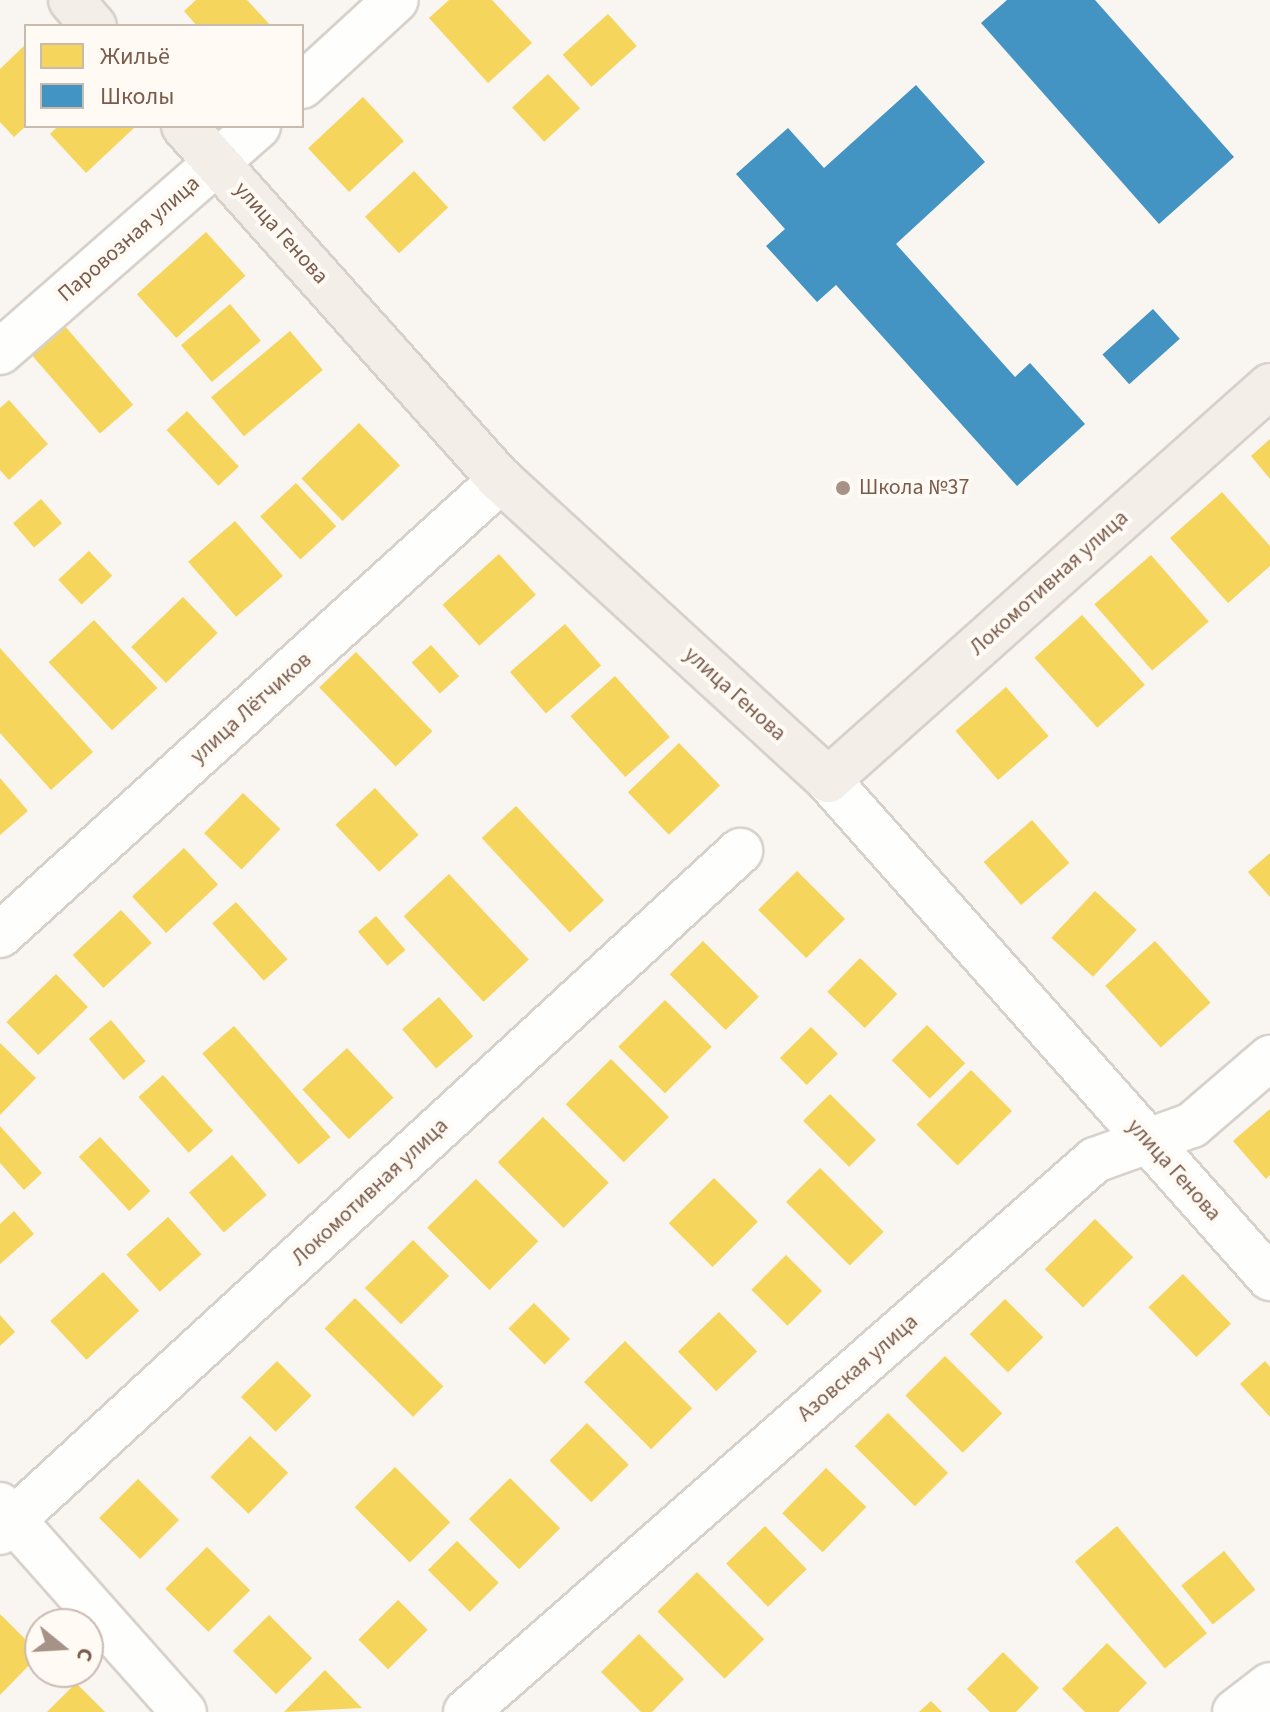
<!DOCTYPE html>
<html>
<head>
<meta charset="utf-8">
<style>
  body { margin:0 }
  #map { position:relative; width:1270px; height:1712px; overflow:hidden; background:#f9f5f0; font-family:"Source Sans 3",sans-serif }
  div>[style] { position:absolute }
  .homes>* { inset:0; background:#f6d55c; transform-origin:0 0 }
  .schools>* { inset:0; background:#4393c3; transform-origin:0 0 }
  .roads { filter:drop-shadow(2px 0 #d7d1cb) drop-shadow(-2px 0 #d7d1cb) drop-shadow(0 2px #d7d1cb) drop-shadow(0 -2px #d7d1cb) }
  .minor>* { height:44px; margin:-22px; padding:0 22px; transform-origin:22px; border-radius:22px; background:#fefefd }
  .major>* { height:44px; margin:-22px; padding:0 22px; transform-origin:22px; border-radius:22px; background:#f3eee8 }
  .dots>* { width:22px; height:22px; translate:-50% -50%; box-sizing:border-box; border:4px solid #fffaf3; border-radius:50% }
  span { translate:-50% -50%; white-space:nowrap; text-align:center; line-height:1.15; -webkit-text-stroke:8px #fffaf3; paint-order:stroke }
  .street-label { font-size:22px; color:#7a5c4d }
  .poi-label { font-size:22px; color:#7a5c4d }
  .left { translate:0 -50%; text-align:left }
  .legend { position:absolute; left:24px; top:24px; width:280px; height:104px; box-sizing:border-box; background:#fffaf3; border:2px solid #cabbb1; margin:0; padding:10px 14px; list-style:none; font-size:24px; color:#7a5c4d }
  .legend li { display:flex; align-items:center; gap:16px; height:40px }
  .legend b { width:40px; border:2px solid #cabbb1 }
  .north { position:absolute; left:24px; top:1608px; width:80px; height:80px; box-sizing:border-box; background:#fffaf3; border:2px solid #cabbb1; border-radius:50%; rotate:108deg; font-size:22px; font-weight:700; line-height:32px; text-align:center; color:#7a5c4d }
  .north::after { content:''; display:block; margin:auto; width:28px; height:36px; background:#a69286; clip-path:polygon(50% 0,100% 100%,50% 72%,0 100%) }
</style>
</head>
<body>
<div id="map">
  <div class="homes">
    <i style="clip-path:polygon(196px 0,247px 0,271px 26px,197px 26px,184px 11px)"></i>
    <i style="clip-path:polygon(449px 0,492px 0,532px 43px,488px 83px,429px 18px)"></i>
    <i style="left:608px;top:14px;width:43px;height:61px;rotate:48deg"></i>
    <i style="clip-path:polygon(26px 44px,26px 126px,14px 137px,0 122px,0 69px)"></i>
    <i style="left:548px;top:74px;width:47px;height:49px;rotate:47deg"></i>
    <i style="left:363px;top:97px;width:60px;height:75px;rotate:47deg"></i>
    <i style="clip-path:polygon(58px 126px,136px 126px,86px 173px,50px 134px)"></i>
    <i style="left:414px;top:171px;width:50px;height:67px;rotate:47deg"></i>
    <i style="left:206px;top:232px;width:59px;height:93px;rotate:48deg"></i>
    <i style="left:230px;top:304px;width:48px;height:64px;rotate:50deg"></i>
    <i style="left:63px;top:324px;width:107px;height:44px;rotate:49deg"></i>
    <i style="left:290px;top:331px;width:51px;height:103px;rotate:50deg"></i>
    <i style="clip-path:polygon(9px 400px,48px 444px,9px 480px,0 470px,0 408px)"></i>
    <i style="left:187px;top:411px;width:76px;height:28px;rotate:47deg"></i>
    <i style="left:359px;top:423px;width:59px;height:80px;rotate:46deg"></i>
    <i style="clip-path:polygon(1270px 439px,1270px 479px,1251px 456px)"></i>
    <i style="left:296px;top:483px;width:59px;height:49px;rotate:47deg"></i>
    <i style="clip-path:polygon(1222px 492px,1270px 546px,1270px 566px,1228px 603px,1170px 538px)"></i>
    <i style="left:41px;top:499px;width:32px;height:37px;rotate:49deg"></i>
    <i style="left:235px;top:521px;width:73px;height:62px;rotate:49deg"></i>
    <i style="left:89px;top:551px;width:34px;height:42px;rotate:47deg"></i>
    <i style="left:499px;top:554px;width:55px;height:76px;rotate:48deg"></i>
    <i style="left:1151px;top:555px;width:88px;height:75px;rotate:49deg"></i>
    <i style="left:183px;top:597px;width:50px;height:72px;rotate:46deg"></i>
    <i style="left:1082px;top:615px;width:94px;height:64px;rotate:48deg"></i>
    <i style="left:94px;top:620px;width:93px;height:62px;rotate:47deg"></i>
    <i style="left:565px;top:624px;width:55px;height:73px;rotate:49deg"></i>
    <i style="left:431px;top:645px;width:42px;height:26px;rotate:48deg"></i>
    <i style="clip-path:polygon(0 648px,93px 752px,51px 790px,0 733px)"></i>
    <i style="left:356px;top:652px;width:110px;height:51px;rotate:46deg"></i>
    <i style="left:615px;top:676px;width:82px;height:60px;rotate:48deg"></i>
    <i style="left:1006px;top:687px;width:65px;height:67px;rotate:49deg"></i>
    <i style="left:679px;top:743px;width:59px;height:71px;rotate:46deg"></i>
    <i style="clip-path:polygon(0 778px,28px 811px,0 835px)"></i>
    <i style="left:375px;top:788px;width:64px;height:54px;rotate:47deg"></i>
    <i style="left:243px;top:793px;width:52px;height:56px;rotate:44deg"></i>
    <i style="left:516px;top:806px;width:129px;height:47px;rotate:47deg"></i>
    <i style="left:1032px;top:820px;width:57px;height:64px;rotate:49deg"></i>
    <i style="left:184px;top:848px;width:50px;height:71px;rotate:47deg"></i>
    <i style="clip-path:polygon(1270px 853px,1270px 897px,1248px 872px)"></i>
    <i style="left:797px;top:871px;width:68px;height:55px;rotate:45deg"></i>
    <i style="left:449px;top:874px;width:117px;height:62px;rotate:47deg"></i>
    <i style="left:1095px;top:891px;width:57px;height:64px;rotate:43deg"></i>
    <i style="left:236px;top:902px;width:77px;height:32px;rotate:48deg"></i>
    <i style="left:121px;top:910px;width:45px;height:66px;rotate:47deg"></i>
    <i style="left:376px;top:916px;width:45px;height:24px;rotate:49deg"></i>
    <i style="left:703px;top:941px;width:79px;height:47px;rotate:45deg"></i>
    <i style="left:1155px;top:941px;width:83px;height:67px;rotate:48deg"></i>
    <i style="left:860px;top:958px;width:52px;height:47px;rotate:44deg"></i>
    <i style="left:56px;top:974px;width:46px;height:69px;rotate:46deg"></i>
    <i style="left:439px;top:997px;width:52px;height:49px;rotate:49deg"></i>
    <i style="left:665px;top:1000px;width:66px;height:66px;rotate:45deg"></i>
    <i style="left:111px;top:1020px;width:54px;height:29px;rotate:50deg"></i>
    <i style="left:927px;top:1025px;width:54px;height:50px;rotate:45deg"></i>
    <i style="left:234px;top:1026px;width:147px;height:42px;rotate:49deg"></i>
    <i style="left:811px;top:1027px;width:38px;height:44px;rotate:45deg"></i>
    <i style="clip-path:polygon(0 1043px,36px 1078px,0 1115px)"></i>
    <i style="left:347px;top:1048px;width:68px;height:61px;rotate:47deg"></i>
    <i style="left:611px;top:1059px;width:82px;height:64px;rotate:45deg"></i>
    <i style="left:971px;top:1070px;width:58px;height:77px;rotate:45deg"></i>
    <i style="left:163px;top:1075px;width:75px;height:33px;rotate:48deg"></i>
    <i style="left:830px;top:1094px;width:65px;height:38px;rotate:45deg"></i>
    <i style="clip-path:polygon(1270px 1109px,1270px 1175px,1266px 1179px,1233px 1141px)"></i>
    <i style="left:543px;top:1117px;width:93px;height:64px;rotate:45deg"></i>
    <i style="clip-path:polygon(0 1126px,42px 1173px,24px 1190px,0 1163px)"></i>
    <i style="left:100px;top:1137px;width:74px;height:29px;rotate:47deg"></i>
    <i style="left:232px;top:1155px;width:53px;height:57px;rotate:49deg"></i>
    <i style="left:820px;top:1168px;width:90px;height:48px;rotate:45deg"></i>
    <i style="left:714px;top:1178px;width:62px;height:64px;rotate:45deg"></i>
    <i style="left:476px;top:1179px;width:88px;height:69px;rotate:45deg"></i>
    <i style="clip-path:polygon(14px 1211px,34px 1234px,0 1264px,0 1224px)"></i>
    <i style="left:168px;top:1217px;width:50px;height:56px;rotate:48deg"></i>
    <i style="left:1095px;top:1219px;width:54px;height:71px;rotate:45deg"></i>
    <i style="left:413px;top:1240px;width:51px;height:68px;rotate:45deg"></i>
    <i style="left:786px;top:1255px;width:51px;height:49px;rotate:45deg"></i>
    <i style="left:103px;top:1272px;width:53px;height:72px;rotate:47deg"></i>
    <i style="left:1183px;top:1274px;width:69px;height:48px;rotate:46deg"></i>
    <i style="left:355px;top:1298px;width:125px;height:43px;rotate:45deg"></i>
    <i style="left:1005px;top:1299px;width:54px;height:50px;rotate:45deg"></i>
    <i style="left:534px;top:1303px;width:51px;height:36px;rotate:45deg"></i>
    <i style="left:719px;top:1312px;width:55px;height:57px;rotate:46deg"></i>
    <i style="clip-path:polygon(0 1315px,15px 1332px,0 1346px)"></i>
    <i style="left:625px;top:1341px;width:95px;height:58px;rotate:45deg"></i>
    <i style="left:945px;top:1356px;width:81px;height:56px;rotate:45deg"></i>
    <i style="left:277px;top:1361px;width:49px;height:51px;rotate:45deg"></i>
    <i style="clip-path:polygon(1265px 1361px,1270px 1367px,1270px 1417px,1240px 1384px)"></i>
    <i style="left:888px;top:1413px;width:85px;height:47px;rotate:45deg"></i>
    <i style="left:587px;top:1423px;width:59px;height:53px;rotate:45deg"></i>
    <i style="left:250px;top:1436px;width:53px;height:57px;rotate:44deg"></i>
    <i style="left:395px;top:1467px;width:78px;height:57px;rotate:45deg"></i>
    <i style="left:826px;top:1468px;width:56px;height:63px;rotate:44deg"></i>
    <i style="left:510px;top:1478px;width:71px;height:58px;rotate:45deg"></i>
    <i style="left:138px;top:1479px;width:58px;height:55px;rotate:45deg"></i>
    <i style="left:765px;top:1526px;width:60px;height:54px;rotate:46deg"></i>
    <i style="left:1117px;top:1526px;width:140px;height:55px;rotate:50deg"></i>
    <i style="left:457px;top:1541px;width:59px;height:41px;rotate:45deg"></i>
    <i style="left:207px;top:1547px;width:61px;height:59px;rotate:45deg"></i>
    <i style="left:1224px;top:1551px;width:50px;height:55px;rotate:51deg"></i>
    <i style="left:697px;top:1572px;width:95px;height:56px;rotate:45deg"></i>
    <i style="left:398px;top:1600px;width:42px;height:56px;rotate:45deg"></i>
    <i style="clip-path:polygon(0 1614px,40px 1654px,0 1695px)"></i>
    <i style="left:269px;top:1615px;width:61px;height:51px;rotate:45deg"></i>
    <i style="clip-path:polygon(639px 1634px,684px 1679px,652px 1712px,641px 1712px,601px 1672px)"></i>
    <i style="clip-path:polygon(1107px 1643px,1147px 1683px,1118px 1712px,1085px 1712px,1062px 1689px)"></i>
    <i style="clip-path:polygon(1003px 1652px,1039px 1688px,1016px 1712px,990px 1712px,967px 1689px)"></i>
    <i style="clip-path:polygon(325px 1670px,362px 1708px,284px 1712px)"></i>
    <i style="clip-path:polygon(76px 1683px,105px 1712px,47px 1712px)"></i>
    <i style="clip-path:polygon(931px 1701px,942px 1712px,919px 1712px)"></i>
  </div>
  <div class="schools">
    <i style="clip-path:polygon(1007px 0,1095px 0,1234px 157px,1159px 224px,981px 23px)"></i>
    <i style="clip-path:polygon(916px 85px,985px 162px,896px 244px,1015px 377px,1030px 363px,1085px 424px,1017px 486px,836px 285px,817px 302px,766px 246px,785px 229px,736px 174px,788px 128px,824px 168px)"></i>
    <i style="left:1153px;top:309px;width:40px;height:68px;rotate:48deg"></i>
  </div>
  <div class="roads">
    <div class="minor">
      <i style="left:302px;top:86px;width:127px;rotate:-42.5deg"></i>
      <i style="left:0;top:352px;width:343px;rotate:-41.2deg"></i>
      <i style="left:828px;top:780px;width:666px;rotate:48.41deg"></i>
      <i style="left:0;top:935px;width:677px;rotate:-42.25deg"></i>
      <i style="left:0;top:1505px;width:277px;rotate:48.4deg"></i>
      <i style="left:0;top:1532px;width:1006px;rotate:-42.62deg"></i>
      <i style="left:466px;top:1712px;width:837px;rotate:-41.27deg"></i>
      <i style="left:1095px;top:1160px;width:103px;rotate:-19.8deg"></i>
      <i style="left:1192px;top:1125px;width:103px;rotate:-40.7deg"></i>
      <i style="left:1235px;top:1712px;width:44px;rotate:-37.6deg"></i>
    </div>
    <div class="major">
      <i style="left:71px;top:0;width:35px;rotate:49deg"></i>
      <i style="left:184px;top:126px;width:475px;rotate:48.2deg"></i>
      <i style="left:501px;top:480px;width:444px;rotate:42.5deg"></i>
      <i style="left:828px;top:780px;width:592px;rotate:-41.71deg"></i>
    </div>
  </div>
  <div class="dots">
    <i style="left:843px;top:488px;background:#a69286"></i>
  </div>
  <div class="street-label">
    <span style="left:281px;top:233px;rotate:48deg">улица Генова</span>
    <span style="left:129px;top:239px;rotate:-41deg">Паровозная улица</span>
    <span style="left:1049px;top:583px;rotate:-42deg">Локомотивная улица</span>
    <span style="left:735px;top:694px;rotate:42deg">улица Генова</span>
    <span style="left:251px;top:708px;rotate:-42deg">улица Лётчиков</span>
    <span style="left:1174px;top:1170px;rotate:48deg">улица Генова</span>
    <span style="left:370px;top:1192px;rotate:-43deg">Локомотивная улица</span>
    <span style="left:858px;top:1368px;rotate:-41deg">Азовская улица</span>
  </div>
  <div class="poi-label">
    <span class="left" style="left:859px;top:488px">Школа №37</span>
  </div>
  <ul class="legend">
  <li><b style="height:22px;background:#f6d55c"></b>Жильё</li>
  <li><b style="height:22px;background:#4393c3"></b>Школы</li>
  </ul>
  <div class="north">С</div>
</div>
</body>
</html>
